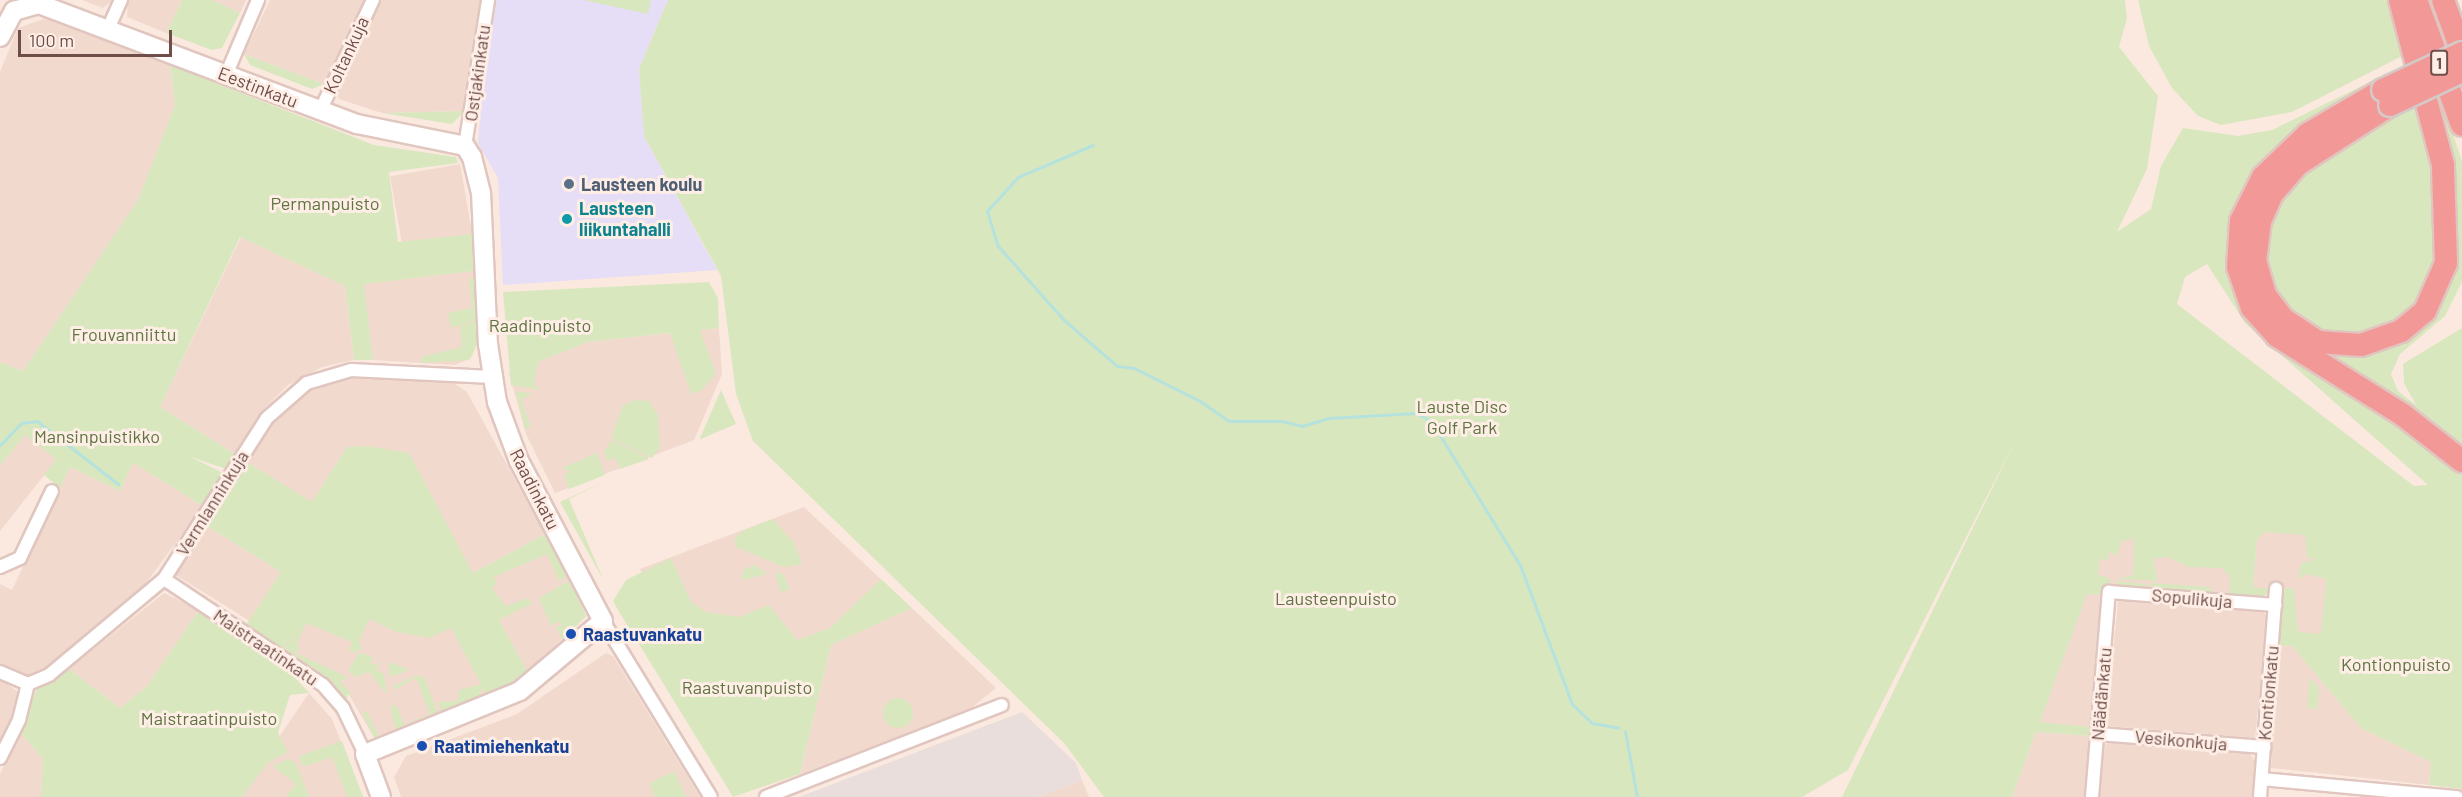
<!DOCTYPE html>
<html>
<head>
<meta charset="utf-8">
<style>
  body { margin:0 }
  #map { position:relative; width:2462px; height:797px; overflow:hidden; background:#fbe9df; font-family:Barlow,sans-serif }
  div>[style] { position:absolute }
  .residential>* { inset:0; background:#f2d9ce; transform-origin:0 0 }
  .industrial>* { inset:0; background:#e9dedb }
  .education>* { inset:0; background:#e6ddf6 }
  .green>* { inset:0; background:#d9e7bf; transform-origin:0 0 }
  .round { border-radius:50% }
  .stream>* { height:3px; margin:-1.5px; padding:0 1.5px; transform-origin:1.5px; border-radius:1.5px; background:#b6e2dd }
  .roads { filter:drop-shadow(2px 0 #e0c6bf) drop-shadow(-2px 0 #e0c6bf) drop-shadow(0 2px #e0c6bf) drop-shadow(0 -2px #e0c6bf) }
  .street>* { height:12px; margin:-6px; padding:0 6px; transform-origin:6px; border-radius:6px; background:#fff }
  .secondary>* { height:18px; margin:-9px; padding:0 9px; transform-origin:9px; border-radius:9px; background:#fff }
  .highway>* { height:22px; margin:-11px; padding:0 11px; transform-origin:11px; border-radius:11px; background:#f29998 }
  .bridges { filter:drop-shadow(2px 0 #d4cac8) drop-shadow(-2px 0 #d4cac8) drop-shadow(0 2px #d4cac8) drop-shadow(0 -2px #d4cac8) }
  .highway-bridge>* { height:22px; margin:-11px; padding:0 11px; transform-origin:11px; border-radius:11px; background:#f29998 }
  .dots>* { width:16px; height:16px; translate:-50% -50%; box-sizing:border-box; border:3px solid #feeee5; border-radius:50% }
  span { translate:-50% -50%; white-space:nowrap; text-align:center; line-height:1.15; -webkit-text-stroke:6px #feeee5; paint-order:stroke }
  .shield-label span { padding:2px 4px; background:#feeee5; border:2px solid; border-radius:4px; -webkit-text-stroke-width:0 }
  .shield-label { font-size:16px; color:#6f4d49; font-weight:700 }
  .street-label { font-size:18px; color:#6f4d49 }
  .service-label { font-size:18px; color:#4e5e75; font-weight:700 }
  .left { translate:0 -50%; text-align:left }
  .park-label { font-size:18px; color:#5e7542 }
  .culture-label { font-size:18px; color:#0d838f; font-weight:700 }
  .transit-label { font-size:18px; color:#164399; font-weight:700 }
  .scale { position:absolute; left:18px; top:30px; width:154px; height:27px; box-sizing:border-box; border:3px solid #6f4d49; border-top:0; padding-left:8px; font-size:18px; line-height:21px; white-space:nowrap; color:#6f4d49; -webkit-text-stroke:4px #feeee5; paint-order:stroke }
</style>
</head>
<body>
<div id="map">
  <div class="residential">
    <i style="clip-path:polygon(82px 0,113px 0,103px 8px)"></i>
    <i style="clip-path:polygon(128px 0,182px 0,166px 33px,127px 17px)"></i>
    <i style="clip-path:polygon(212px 0,246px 0,240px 13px)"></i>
    <i style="clip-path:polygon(270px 0,365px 0,324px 84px,244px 54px)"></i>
    <i style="clip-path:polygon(380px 0,483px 0,465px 111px,382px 113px,339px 99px,337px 90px)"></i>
    <i style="clip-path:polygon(46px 18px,170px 65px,175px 105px,138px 201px,23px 371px,0 362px,0 72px,18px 28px)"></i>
    <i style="left:460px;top:164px;width:71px;height:71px;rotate:80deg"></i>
    <i style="clip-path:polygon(241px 237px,345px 286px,354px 360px,322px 367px,288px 385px,264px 409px,235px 454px,160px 407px)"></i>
    <i style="clip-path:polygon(474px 271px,477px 343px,471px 358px,455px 365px,373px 360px,363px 284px)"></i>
    <i style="clip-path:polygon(719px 328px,722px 374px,694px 440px,555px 493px,526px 434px,509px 373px,588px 342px)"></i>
    <i style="clip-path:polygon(379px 375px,451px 381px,467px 392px,545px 534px,473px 573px,347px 447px,312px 503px,247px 462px,273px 420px,310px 387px,337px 377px)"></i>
    <i style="clip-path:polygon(25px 434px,57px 459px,0 531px,0 466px)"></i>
    <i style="clip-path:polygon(133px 463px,203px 506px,138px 594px,36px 678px,24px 678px,0 663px,0 584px,12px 590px,70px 467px,120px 491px)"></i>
    <i style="clip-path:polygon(804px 507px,903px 600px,692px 681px,640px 569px)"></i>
    <i style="clip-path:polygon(2347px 515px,2336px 636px,2279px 631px,2283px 590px,2252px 598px,2258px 524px)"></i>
    <i style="left:207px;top:526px;width:87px;height:58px;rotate:32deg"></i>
    <i style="clip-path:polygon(2194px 530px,2242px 587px,2241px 597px,2090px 584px,2108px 534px)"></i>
    <i style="clip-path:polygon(550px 542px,586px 616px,527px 672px,478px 581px)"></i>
    <i style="clip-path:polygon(321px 592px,451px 627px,489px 698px,376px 741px,349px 695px,283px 649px)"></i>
    <i style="clip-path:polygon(164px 593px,199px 610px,147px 686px,120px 708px,69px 669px)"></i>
    <i style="clip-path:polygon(2087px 593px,2102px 595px,2091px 727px,2039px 723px)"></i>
    <i style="clip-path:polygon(2118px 601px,2263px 612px,2268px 617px,2255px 738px,2106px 726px)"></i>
    <i style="clip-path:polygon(912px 608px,996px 688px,970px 709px,800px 774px,831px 645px)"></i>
    <i style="clip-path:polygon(2278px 645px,2292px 646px,2361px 728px,2431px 762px,2429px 785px,2271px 768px)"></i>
    <i style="clip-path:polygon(606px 653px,613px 656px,700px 797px,401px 797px,394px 777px,406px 756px,517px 714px)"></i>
    <i style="clip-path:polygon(0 679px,21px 694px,0 743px)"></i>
    <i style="clip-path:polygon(309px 693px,332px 719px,363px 797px,238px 797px)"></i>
    <i style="clip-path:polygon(20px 732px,43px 759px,41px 797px,0 797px,0 774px)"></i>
    <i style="clip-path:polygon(2036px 732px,2090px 736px,2085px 797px,2012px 797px)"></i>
    <i style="clip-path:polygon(2110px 741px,2250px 754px,2256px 763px,2253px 797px,2097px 797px,2102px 748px)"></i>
    <i style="clip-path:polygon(1082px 780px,1089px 797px,1038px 797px)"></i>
  </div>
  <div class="industrial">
    <i style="clip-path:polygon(1022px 712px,1076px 763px,1082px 780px,1038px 797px,799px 797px)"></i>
  </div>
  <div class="education">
    <i style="clip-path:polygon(497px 0,668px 0,639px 69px,644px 136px,717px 270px,503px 285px,498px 178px,478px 143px,485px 59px)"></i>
  </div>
  <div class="green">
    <i style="clip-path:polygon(182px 0,212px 0,240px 13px,222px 48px,212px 50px,166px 33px)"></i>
    <i style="clip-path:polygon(583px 0,651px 0,648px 14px)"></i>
    <i style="clip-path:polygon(evenodd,668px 0,2125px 0,2127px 18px,2119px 47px,2158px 96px,2147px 169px,2117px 232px,2151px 209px,2161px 166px,2183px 128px,2238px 136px,2272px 130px,2378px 78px,2380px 84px,2229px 256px,2351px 390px,2462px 471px,2462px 789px,2429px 785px,2431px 762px,2361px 728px,2292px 646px,2278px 645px,2284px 589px,2294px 588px,2298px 632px,2321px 634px,2326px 579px,2307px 574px,2298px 580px,2301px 563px,2318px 559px,2307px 558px,2305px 535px,2265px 532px,2257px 540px,2253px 587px,2271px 589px,2263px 598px,2220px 595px,2229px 592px,2230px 577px,2222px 568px,2188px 567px,2168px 557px,2153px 559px,2158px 581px,2117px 579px,2133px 575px,2134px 539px,2121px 541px,2117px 557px,2109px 551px,2108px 560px,2100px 559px,2098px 574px,2110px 579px,2110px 588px,2102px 595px,2087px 594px,2040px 722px,2091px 727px,2090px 736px,2036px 732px,2012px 797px,1842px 797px,2017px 437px,1848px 770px,1802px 797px,1104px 797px,1064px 743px,753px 441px,736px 394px,721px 276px,644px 136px,639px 69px,668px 0,2207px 264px,2245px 323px,2428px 485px,2414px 486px,2177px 304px,2185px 277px,2207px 264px)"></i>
    <i style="clip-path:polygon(2138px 0,2392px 0,2408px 53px,2292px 112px,2221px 125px,2198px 116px,2172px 88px,2149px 46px)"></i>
    <i style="clip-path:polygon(244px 54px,324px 84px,312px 89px,250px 65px)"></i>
    <i style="clip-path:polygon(170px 65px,374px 145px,456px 157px,458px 163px,389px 172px,398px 242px,472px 234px,474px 271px,364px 284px,373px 360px,354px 360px,345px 286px,240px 237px,160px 407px,235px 454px,226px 469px,191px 457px,225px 474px,203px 506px,133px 463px,120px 491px,70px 467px,60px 488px,44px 475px,56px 459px,25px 435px,0 466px,0 362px,23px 371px,138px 200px,175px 105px)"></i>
    <i style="clip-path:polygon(2438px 89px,2462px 161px,2462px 282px,2445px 316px,2400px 354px,2391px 374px,2398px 391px,2416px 405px,2404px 383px,2403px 364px,2462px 328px,2462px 454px,2384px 393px,2274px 328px,2248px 288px,2242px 246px,2251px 207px,2290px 155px,2385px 95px,2387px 99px,2317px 141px,2277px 177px,2258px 210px,2250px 267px,2264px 305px,2313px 346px,2346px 354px,2363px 352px,2420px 323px,2449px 277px,2454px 245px,2446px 157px,2432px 92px)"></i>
    <i style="clip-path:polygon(2421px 97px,2441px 203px,2432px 286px,2402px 321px,2370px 336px,2313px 331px,2274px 298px,2262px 243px,2292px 177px)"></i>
    <i style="clip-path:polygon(465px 111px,452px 124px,382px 113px)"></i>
    <i style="clip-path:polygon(475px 277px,476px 320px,451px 328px,448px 313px,472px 308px,469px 279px)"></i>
    <i style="clip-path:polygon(709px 282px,718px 298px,719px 328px,700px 330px,716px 373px,702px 390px,691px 394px,670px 333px,588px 342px,538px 362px,534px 384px,540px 390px,511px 385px,503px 292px)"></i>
    <i style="clip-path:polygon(477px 321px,477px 345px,469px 360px,421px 363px,421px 357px,462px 347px,460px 326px)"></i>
    <i style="clip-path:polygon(721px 390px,736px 424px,701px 439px,700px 438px)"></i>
    <i style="clip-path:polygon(516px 391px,534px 394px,521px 399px,531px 427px,525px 429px)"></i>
    <i style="clip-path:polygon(635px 400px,649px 401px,658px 415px,660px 448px,652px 458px,611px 438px,623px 405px)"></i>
    <i style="clip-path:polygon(612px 440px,647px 457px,649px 459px,620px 469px,616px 458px,607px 461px,604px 451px)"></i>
    <i style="clip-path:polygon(367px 446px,409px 453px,473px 573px,545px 534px,568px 576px,559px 581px,547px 554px,494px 577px,497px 584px,492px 588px,506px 606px,527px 598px,533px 603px,499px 620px,531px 678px,489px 698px,483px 689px,477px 699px,442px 713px,438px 702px,458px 701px,459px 690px,481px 684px,451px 628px,430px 638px,396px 632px,369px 619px,359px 642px,362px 649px,354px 653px,349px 651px,352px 642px,306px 623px,297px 644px,300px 650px,293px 652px,348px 677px,340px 682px,355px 697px,348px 694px,347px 700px,283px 651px,305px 622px,283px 649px,246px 625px,281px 572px,207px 526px,247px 462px,312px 502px,347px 447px)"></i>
    <i style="clip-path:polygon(597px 453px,605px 475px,569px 489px,564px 475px,570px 471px,562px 468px)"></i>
    <i style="clip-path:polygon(605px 481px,569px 499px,604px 581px,560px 502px)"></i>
    <i style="clip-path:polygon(773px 519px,794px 543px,802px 564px,784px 567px,736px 547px,734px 540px,742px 531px)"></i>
    <i style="clip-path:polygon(671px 558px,691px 602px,706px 612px,739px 617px,769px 605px,797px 640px,830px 628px,881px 579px,912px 608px,831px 645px,800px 774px,733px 797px,621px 615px,613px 601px,626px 580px)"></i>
    <i style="clip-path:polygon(755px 565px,767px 574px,742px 580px,743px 570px)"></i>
    <i style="clip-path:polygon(775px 571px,784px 575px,790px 590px,780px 592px)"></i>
    <i style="clip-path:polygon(570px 580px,586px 616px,546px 658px,562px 639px,555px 626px,562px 626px,559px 621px,551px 626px,539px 598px)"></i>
    <i style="left:2117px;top:581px;width:30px;height:7px;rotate:6deg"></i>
    <i style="clip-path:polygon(2151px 583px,2210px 587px,2214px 597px,2148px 591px)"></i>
    <i style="clip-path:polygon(199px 610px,290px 672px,309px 693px,290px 695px,278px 733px,288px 752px,268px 763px,242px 797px,41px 797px,43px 759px,20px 732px,36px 690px,69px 669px,120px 708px,147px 686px)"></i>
    <i style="clip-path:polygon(360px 652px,374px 658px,370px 664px,380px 663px,376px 670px,384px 674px,387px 695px,369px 672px,355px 677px,348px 670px)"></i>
    <i style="clip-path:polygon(388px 662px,406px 668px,408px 671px,390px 677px)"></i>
    <i style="clip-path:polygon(417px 675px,425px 678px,439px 717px,376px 741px,363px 714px,367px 711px,379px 737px,396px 730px,390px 705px,397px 706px,404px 725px,430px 714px,416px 678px,394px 690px,393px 686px)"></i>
    <i style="clip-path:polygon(2309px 678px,2319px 687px,2317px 709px,2307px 708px)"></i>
    <i class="round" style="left:883px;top:698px;width:30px;height:30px"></i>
    <i style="clip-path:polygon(342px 741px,363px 797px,347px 797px,332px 757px,303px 767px,299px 756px)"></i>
    <i style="clip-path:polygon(288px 759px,296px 763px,309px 797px,286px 797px,296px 784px,273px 766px)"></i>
    <i style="clip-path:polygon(674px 771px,686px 797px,655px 797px,649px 783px)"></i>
  </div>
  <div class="stream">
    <i style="left:1093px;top:145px;width:82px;rotate:156.9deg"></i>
    <i style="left:1018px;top:177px;width:46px;rotate:132.4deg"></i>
    <i style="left:987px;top:211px;width:37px;rotate:73deg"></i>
    <i style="left:998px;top:246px;width:99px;rotate:48.3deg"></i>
    <i style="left:1064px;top:320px;width:70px;rotate:41deg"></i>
    <i style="left:1117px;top:366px;width:17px;rotate:7deg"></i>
    <i style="left:1134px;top:368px;width:74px;rotate:26.6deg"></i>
    <i style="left:1200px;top:401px;width:35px;rotate:35deg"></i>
    <i style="left:1229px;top:421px;width:53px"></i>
    <i style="left:1282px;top:421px;width:21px;rotate:14deg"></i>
    <i style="left:1302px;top:426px;width:28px;rotate:-17deg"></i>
    <i style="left:1329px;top:418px;width:87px;rotate:-3.3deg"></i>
    <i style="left:1416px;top:413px;width:17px;rotate:28deg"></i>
    <i style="left:1431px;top:421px;width:169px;rotate:58.3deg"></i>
    <i style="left:1520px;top:565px;width:148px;rotate:69.5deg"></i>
    <i style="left:1572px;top:704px;width:28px;rotate:44deg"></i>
    <i style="left:1592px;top:723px;width:27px;rotate:10deg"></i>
    <i style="left:0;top:445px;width:30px;rotate:-46deg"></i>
    <i style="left:21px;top:423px;width:16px;rotate:-7deg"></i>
    <i style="left:37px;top:421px;width:103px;rotate:37.9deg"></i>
    <i style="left:1625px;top:731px;width:67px;rotate:79.7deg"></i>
  </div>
  <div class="roads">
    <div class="street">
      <i style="left:108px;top:29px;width:32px;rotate:-66deg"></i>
      <i style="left:226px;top:75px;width:82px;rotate:-66.9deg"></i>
      <i style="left:320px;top:111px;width:123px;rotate:-64.5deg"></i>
      <i style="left:465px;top:146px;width:148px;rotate:-81deg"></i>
      <i style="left:0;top:567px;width:22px;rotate:-24deg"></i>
      <i style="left:20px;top:558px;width:74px;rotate:-64.5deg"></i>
      <i style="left:164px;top:579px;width:191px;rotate:33.7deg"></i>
      <i style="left:323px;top:685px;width:30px;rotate:49deg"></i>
      <i style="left:343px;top:708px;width:51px;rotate:64.4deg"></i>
      <i style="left:603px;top:621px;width:206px;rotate:58.5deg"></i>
      <i style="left:0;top:672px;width:30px;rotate:23deg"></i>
      <i style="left:28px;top:684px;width:23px;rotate:-23deg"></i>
      <i style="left:49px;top:675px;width:150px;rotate:-39.9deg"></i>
      <i style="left:164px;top:579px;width:191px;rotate:-57.4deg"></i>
      <i style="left:267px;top:418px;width:53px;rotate:-41.2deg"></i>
      <i style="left:307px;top:383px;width:46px;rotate:-16.5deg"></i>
      <i style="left:351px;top:370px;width:141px;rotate:2.8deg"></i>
      <i style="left:2098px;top:734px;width:167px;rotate:4.5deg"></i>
      <i style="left:0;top:758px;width:42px;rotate:-63.4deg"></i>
      <i style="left:19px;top:720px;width:37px;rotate:-76deg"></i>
      <i style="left:2262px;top:779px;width:196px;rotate:5.3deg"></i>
      <i style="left:766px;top:797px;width:253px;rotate:-21.3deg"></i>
      <i style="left:2092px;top:797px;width:206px;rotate:-85.3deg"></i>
      <i style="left:2109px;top:592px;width:167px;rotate:4.5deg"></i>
      <i style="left:2260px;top:797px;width:209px;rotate:-85.6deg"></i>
    </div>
    <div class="secondary">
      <i style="left:0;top:37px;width:30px;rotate:-62deg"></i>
      <i style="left:14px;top:11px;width:26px;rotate:-16deg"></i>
      <i style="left:39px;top:4px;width:340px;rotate:20.7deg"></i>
      <i style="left:357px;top:124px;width:110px;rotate:11.5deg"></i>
      <i style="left:465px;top:146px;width:13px;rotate:58deg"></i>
      <i style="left:472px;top:157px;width:36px;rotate:76deg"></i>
      <i style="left:481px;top:192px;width:152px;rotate:87.4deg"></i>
      <i style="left:488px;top:344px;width:59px;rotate:81.2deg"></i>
      <i style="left:497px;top:402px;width:63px;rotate:69.6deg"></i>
      <i style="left:519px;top:461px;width:181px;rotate:62.3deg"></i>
      <i style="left:603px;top:621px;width:109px;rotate:139.9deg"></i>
      <i style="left:520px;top:691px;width:167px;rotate:157.9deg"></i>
      <i style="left:365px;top:754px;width:46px;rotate:69.6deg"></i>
    </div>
    <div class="highway">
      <i style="left:2416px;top:0;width:133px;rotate:69.8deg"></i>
      <i style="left:2443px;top:0;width:55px;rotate:69.9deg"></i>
      <i style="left:2383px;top:90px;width:87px;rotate:149.6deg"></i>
      <i style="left:2308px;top:134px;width:62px;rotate:136.3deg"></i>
      <i style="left:2263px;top:177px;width:49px;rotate:116.6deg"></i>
      <i style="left:2241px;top:221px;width:46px;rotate:93.7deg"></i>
      <i style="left:2238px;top:267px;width:43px;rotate:71.1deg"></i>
      <i style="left:2252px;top:308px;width:38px;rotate:48deg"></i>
      <i style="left:2277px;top:336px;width:149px;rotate:32.1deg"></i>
      <i style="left:2403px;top:415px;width:75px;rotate:37.9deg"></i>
      <i style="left:2390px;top:105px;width:109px;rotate:147.3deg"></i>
      <i style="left:2298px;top:164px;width:40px;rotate:131deg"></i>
      <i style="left:2272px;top:194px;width:30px;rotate:114deg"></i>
      <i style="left:2260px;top:221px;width:39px;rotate:97deg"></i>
      <i style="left:2255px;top:260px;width:36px;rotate:74deg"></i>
      <i style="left:2265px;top:295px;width:30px;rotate:53deg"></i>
      <i style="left:2283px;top:319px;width:42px;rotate:33.3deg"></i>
      <i style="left:2318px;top:342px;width:43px;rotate:4deg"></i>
      <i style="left:2361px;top:345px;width:42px;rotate:-19.3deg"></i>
      <i style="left:2401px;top:331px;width:31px;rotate:-40deg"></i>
      <i style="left:2425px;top:311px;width:52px;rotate:-66.4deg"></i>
      <i style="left:2446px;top:263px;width:98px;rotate:-91.8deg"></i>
      <i style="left:2443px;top:165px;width:171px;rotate:-104.6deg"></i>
    </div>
  </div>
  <div class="bridges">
    <div class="highway-bridge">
      <i style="left:2383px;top:90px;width:87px;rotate:-25.1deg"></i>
      <i style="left:2390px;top:105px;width:80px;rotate:-25.3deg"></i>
    </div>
  </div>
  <div class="dots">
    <i style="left:569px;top:184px;background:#5c6f8a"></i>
    <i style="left:567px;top:219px;background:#0f9aa8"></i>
    <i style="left:571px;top:634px;background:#1a4fb4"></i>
    <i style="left:422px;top:746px;background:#1a4fb4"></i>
  </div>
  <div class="shield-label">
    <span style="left:2439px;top:63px">1</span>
  </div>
  <div class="street-label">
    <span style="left:346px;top:55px;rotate:-65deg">Koltankuja</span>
    <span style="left:477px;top:73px;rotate:-82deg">Ostjakinkatu</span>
    <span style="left:258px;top:87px;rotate:21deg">Eestinkatu</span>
    <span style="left:535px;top:489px;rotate:63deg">Raadinkatu</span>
    <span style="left:212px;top:503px;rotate:-58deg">Vermlanninkuja</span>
    <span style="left:2192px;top:598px;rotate:5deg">Sopulikuja</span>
    <span style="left:266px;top:647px;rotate:34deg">Maistraatinkatu</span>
    <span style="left:2268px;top:693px;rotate:-85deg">Kontionkatu</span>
    <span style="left:2101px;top:694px;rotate:-85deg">Näädänkatu</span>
    <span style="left:2181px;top:740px;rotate:5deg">Vesikonkuja</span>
  </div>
  <div class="service-label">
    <span class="left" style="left:581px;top:184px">Lausteen koulu</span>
  </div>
  <div class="park-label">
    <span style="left:325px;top:203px">Permanpuisto</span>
    <span style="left:540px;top:325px">Raadinpuisto</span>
    <span style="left:124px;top:334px">Frouvanniittu</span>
    <span style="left:1462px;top:417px">Lauste Disc<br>Golf Park</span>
    <span style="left:97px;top:436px">Mansinpuistikko</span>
    <span style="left:1336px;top:598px">Lausteenpuisto</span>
    <span style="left:2396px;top:664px">Kontionpuisto</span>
    <span style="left:747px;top:687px">Raastuvanpuisto</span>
    <span style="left:209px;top:718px">Maistraatinpuisto</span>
  </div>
  <div class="culture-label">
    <span class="left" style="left:579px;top:219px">Lausteen<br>liikuntahalli</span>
  </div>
  <div class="transit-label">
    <span class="left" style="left:583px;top:634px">Raastuvankatu</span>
    <span class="left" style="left:434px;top:746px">Raatimiehenkatu</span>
  </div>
  <div class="scale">100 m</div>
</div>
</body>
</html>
